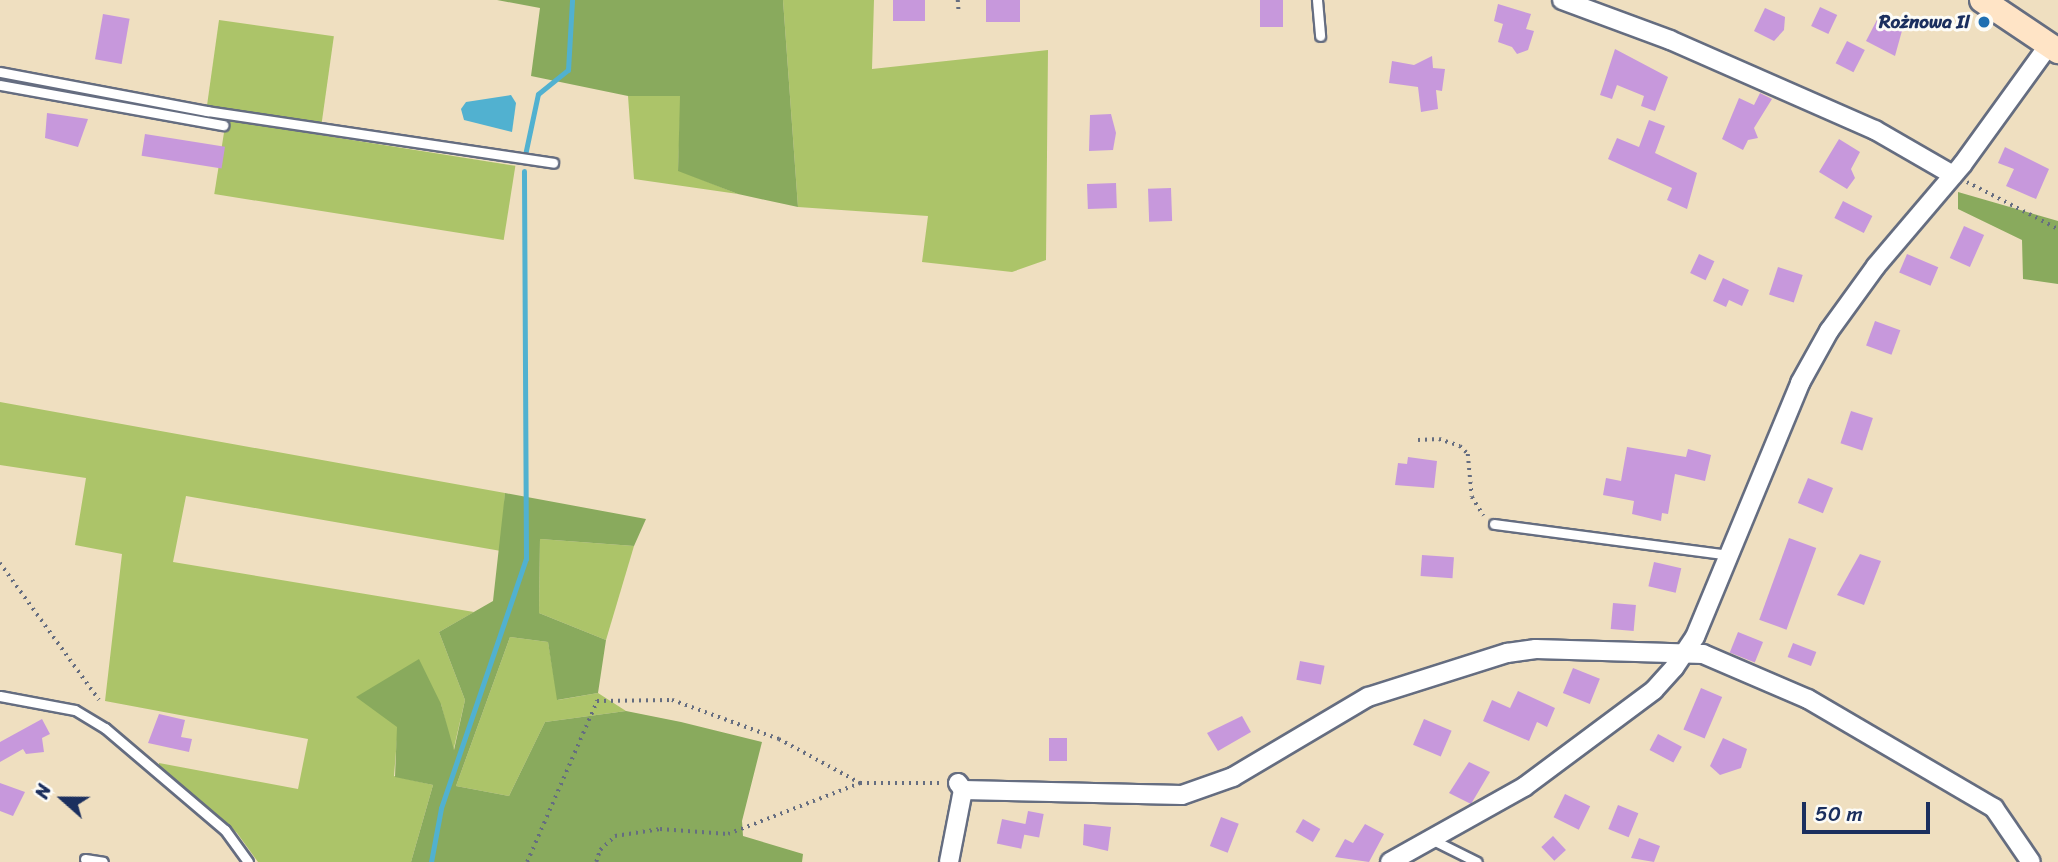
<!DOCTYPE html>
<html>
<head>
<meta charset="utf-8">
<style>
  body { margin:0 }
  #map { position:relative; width:2058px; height:862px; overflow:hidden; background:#efdfc0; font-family:Sriracha,sans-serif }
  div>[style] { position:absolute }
  .green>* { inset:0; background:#acc469; transform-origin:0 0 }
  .forest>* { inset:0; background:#89aa5d }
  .water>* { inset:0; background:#51b1d0 }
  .stream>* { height:5px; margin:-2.5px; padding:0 2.5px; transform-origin:2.5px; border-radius:2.5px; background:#51b1d0 }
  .building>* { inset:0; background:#c798dc; transform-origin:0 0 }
  .path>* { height:3.5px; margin-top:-1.75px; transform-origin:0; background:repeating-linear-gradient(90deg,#656d80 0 2px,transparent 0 7px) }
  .roads { filter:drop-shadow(2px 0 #656d80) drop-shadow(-2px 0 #656d80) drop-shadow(0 2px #656d80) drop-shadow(0 -2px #656d80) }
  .service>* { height:9px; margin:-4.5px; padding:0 4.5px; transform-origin:4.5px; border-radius:4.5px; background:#fff }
  .minor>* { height:18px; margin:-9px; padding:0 9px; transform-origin:9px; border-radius:9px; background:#fff }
  .secondary>* { height:24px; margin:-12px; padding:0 12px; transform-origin:12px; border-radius:12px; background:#ffe4c6 }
  .dots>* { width:19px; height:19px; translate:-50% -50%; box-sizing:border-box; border:4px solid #fdfcf7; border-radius:50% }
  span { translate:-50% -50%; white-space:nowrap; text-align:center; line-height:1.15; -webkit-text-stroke:6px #fdfcf7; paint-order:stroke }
  .poi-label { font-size:19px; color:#1b2f5e; font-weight:700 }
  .right { translate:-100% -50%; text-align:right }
  .north { position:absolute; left:28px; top:764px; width:70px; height:70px; -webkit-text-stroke:5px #fdfcf7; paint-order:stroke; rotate:291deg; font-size:19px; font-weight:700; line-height:28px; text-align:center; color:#1b2f5e }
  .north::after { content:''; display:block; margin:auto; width:24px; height:32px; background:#1b2f5e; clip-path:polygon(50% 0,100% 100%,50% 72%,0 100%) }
  .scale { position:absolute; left:1802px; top:802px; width:128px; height:32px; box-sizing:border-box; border:4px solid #1b2f5e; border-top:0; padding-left:9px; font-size:21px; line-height:24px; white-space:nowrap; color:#1b2f5e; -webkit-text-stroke:5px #fdfcf7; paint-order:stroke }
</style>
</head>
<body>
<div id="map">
  <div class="green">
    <i style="clip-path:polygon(783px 0,874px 0,872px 69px,1048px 50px,1046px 260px,1012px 272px,922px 262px,928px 216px,798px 207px)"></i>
    <i style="left:219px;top:20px;width:116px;height:87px;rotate:8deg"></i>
    <i style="clip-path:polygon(628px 96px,681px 96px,678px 170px,738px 194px,634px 179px)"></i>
    <i style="left:226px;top:120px;width:293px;height:75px;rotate:9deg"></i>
    <i style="clip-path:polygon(0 402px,505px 493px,501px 551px,186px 496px,173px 562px,474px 612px,439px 632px,465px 700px,453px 752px,441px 704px,398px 727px,394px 776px,433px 785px,411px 862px,258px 862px,237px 833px,159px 769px,159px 763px,298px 789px,308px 739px,105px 701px,122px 554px,75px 545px,86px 478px,0 465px)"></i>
    <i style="clip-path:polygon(540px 539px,634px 546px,606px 640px,539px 613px)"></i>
    <i style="clip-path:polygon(510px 637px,548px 642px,558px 700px,598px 693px,626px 711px,545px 722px,509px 796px,456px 786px)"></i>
  </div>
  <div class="forest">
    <i style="clip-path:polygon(497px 0,783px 0,798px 207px,738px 194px,678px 171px,680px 96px,628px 96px,531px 76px,540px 8px)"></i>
    <i style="clip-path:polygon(1958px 192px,2058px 221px,2058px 284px,2023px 279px,2022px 240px,1958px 209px)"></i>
    <i style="clip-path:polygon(505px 493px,646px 519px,634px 546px,540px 539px,539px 613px,606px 640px,598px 693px,557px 700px,548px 642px,510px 637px,456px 786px,509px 796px,545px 722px,626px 711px,681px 722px,762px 742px,742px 821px,743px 836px,803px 854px,802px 862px,411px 862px,433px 785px,395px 777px,397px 727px,356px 697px,419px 659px,441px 704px,454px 750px,465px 700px,439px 632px,493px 601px)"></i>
  </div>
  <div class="water">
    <i style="clip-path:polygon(511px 95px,516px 103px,512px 132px,464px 120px,461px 109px,466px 102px)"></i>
  </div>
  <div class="stream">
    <i style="left:525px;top:155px;width:62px;rotate:-78deg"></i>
    <i style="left:538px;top:94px;width:38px;rotate:-39deg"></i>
    <i style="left:568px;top:70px;width:70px;rotate:-86.7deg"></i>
    <i style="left:431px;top:862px;width:55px;rotate:-79.5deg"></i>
    <i style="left:441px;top:808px;width:263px;rotate:-71.2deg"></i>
    <i style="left:526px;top:559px;width:388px;rotate:-90.3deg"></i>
  </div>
  <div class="building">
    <i style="left:893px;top:0;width:32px;height:21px"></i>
    <i style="left:986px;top:0;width:34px;height:22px"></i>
    <i style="left:1260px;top:0;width:23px;height:27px"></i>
    <i style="clip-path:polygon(1498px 4px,1531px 14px,1526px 29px,1534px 31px,1528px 50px,1517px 54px,1512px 47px,1498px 42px,1503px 24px,1494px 21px)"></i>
    <i style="left:1820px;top:7px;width:19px;height:21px;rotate:25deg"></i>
    <i style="clip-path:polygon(1765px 8px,1785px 17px,1784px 30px,1774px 41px,1754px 31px)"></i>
    <i style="left:103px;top:14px;width:27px;height:46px;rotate:10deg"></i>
    <i style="clip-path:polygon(1879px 16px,1903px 27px,1895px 56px,1866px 41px)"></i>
    <i style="left:1847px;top:41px;width:20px;height:25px;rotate:27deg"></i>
    <i style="clip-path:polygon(1615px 49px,1668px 77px,1655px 111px,1641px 106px,1644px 96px,1617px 85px,1612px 99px,1600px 95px)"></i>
    <i style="clip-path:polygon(1432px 56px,1433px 68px,1445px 69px,1442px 91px,1436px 90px,1438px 109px,1421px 112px,1418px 87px,1389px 83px,1392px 61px,1414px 65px)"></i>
    <i style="clip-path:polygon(1760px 93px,1772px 99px,1754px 128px,1758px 138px,1748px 140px,1743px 150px,1722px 139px,1739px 98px,1754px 105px)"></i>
    <i style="clip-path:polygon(47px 113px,88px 119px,78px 147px,45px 138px)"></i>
    <i style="clip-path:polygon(1111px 114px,1116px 133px,1113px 150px,1089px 151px,1090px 115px)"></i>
    <i style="clip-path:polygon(1649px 120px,1665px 126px,1655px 153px,1697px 173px,1687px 209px,1667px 200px,1672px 188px,1608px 159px,1617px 138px,1639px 147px)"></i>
    <i style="left:145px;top:134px;width:81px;height:22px;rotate:9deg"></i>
    <i style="clip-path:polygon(1839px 139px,1860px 152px,1851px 169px,1855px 178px,1847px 189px,1819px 172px)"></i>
    <i style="clip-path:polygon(2005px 147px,2049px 169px,2036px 199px,2006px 186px,2014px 169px,1998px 163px)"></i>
    <i style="left:1116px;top:183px;width:25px;height:29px;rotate:88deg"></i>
    <i style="left:1171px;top:188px;width:33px;height:23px;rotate:88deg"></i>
    <i style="left:1843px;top:201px;width:33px;height:19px;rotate:27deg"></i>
    <i style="left:1964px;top:226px;width:22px;height:35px;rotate:24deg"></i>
    <i style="left:1699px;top:254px;width:17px;height:21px;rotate:25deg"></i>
    <i style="left:1907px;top:254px;width:34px;height:20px;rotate:23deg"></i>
    <i style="left:1778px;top:267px;width:26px;height:29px;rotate:18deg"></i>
    <i style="clip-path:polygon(1723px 278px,1749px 290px,1742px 306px,1729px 300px,1726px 307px,1713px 301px)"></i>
    <i style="left:1875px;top:321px;width:27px;height:26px;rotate:20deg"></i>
    <i style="left:1851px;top:411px;width:23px;height:34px;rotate:18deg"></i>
    <i style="clip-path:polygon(1627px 447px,1686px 457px,1688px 449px,1711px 455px,1705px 481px,1675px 474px,1668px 514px,1662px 513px,1661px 521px,1632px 514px,1634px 501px,1603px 495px,1606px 478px,1621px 481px)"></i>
    <i style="clip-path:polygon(1408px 457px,1437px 461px,1434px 488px,1395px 485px,1398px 463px,1407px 464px)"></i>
    <i style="left:1808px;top:478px;width:27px;height:27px;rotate:22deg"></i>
    <i style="left:1789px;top:538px;width:29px;height:87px;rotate:20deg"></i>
    <i style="clip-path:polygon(1860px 554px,1881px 561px,1864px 605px,1837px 595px)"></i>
    <i style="left:1422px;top:555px;width:32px;height:21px;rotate:4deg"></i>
    <i style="left:1654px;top:562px;width:28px;height:25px;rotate:13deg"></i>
    <i style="left:1613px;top:603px;width:23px;height:26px;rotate:5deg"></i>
    <i style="left:1738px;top:632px;width:27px;height:22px;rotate:22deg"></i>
    <i style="left:1793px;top:643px;width:25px;height:15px;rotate:21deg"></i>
    <i style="left:1300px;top:661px;width:25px;height:19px;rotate:11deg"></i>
    <i style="left:1573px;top:668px;width:29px;height:27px;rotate:22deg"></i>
    <i style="left:1701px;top:688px;width:23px;height:45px;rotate:23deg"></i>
    <i style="clip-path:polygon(1518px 691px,1555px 708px,1547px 727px,1537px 722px,1529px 741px,1483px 721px,1492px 700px,1510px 708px)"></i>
    <i style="clip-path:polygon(159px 714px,185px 720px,181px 737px,192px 739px,189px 752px,148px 743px)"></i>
    <i style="clip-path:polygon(1242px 716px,1251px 732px,1218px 751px,1207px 733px)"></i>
    <i style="clip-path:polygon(42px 719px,50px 734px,42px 738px,44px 752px,26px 754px,23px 749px,0 762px,0 742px)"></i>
    <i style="left:1424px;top:719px;width:30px;height:28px;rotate:23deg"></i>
    <i style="left:1658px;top:734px;width:27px;height:18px;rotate:28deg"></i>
    <i style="left:1049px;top:738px;width:18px;height:23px"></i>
    <i style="clip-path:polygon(1723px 738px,1747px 749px,1741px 768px,1720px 775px,1710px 766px)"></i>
    <i style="clip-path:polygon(1469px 762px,1490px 772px,1471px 804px,1449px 793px)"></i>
    <i style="clip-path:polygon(0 783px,25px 792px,13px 816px,0 811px)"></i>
    <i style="left:1565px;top:794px;width:28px;height:26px;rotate:26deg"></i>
    <i style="left:1618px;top:805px;width:22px;height:26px;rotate:22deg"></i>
    <i style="left:1028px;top:811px;width:16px;height:24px;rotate:11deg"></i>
    <i style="left:1221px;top:817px;width:19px;height:31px;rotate:21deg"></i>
    <i style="left:1002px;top:819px;width:25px;height:25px;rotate:12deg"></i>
    <i style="left:1303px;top:819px;width:20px;height:15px;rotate:30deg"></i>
    <i style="clip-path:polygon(1084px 824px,1111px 827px,1108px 851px,1083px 845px)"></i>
    <i style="clip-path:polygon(1365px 824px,1384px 834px,1369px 862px,1335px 857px,1345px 839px,1353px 843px)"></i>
    <i style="left:1553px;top:836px;width:19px;height:16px;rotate:47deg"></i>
    <i style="clip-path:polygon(1639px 838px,1660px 846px,1654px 862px,1631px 858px)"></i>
  </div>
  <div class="path">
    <i style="left:958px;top:0;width:14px;rotate:86deg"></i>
    <i style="left:1967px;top:182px;width:102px;rotate:27.3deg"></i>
    <i style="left:1418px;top:440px;width:21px;rotate:-3deg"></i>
    <i style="left:1439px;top:439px;width:22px;rotate:18deg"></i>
    <i style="left:1460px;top:446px;width:11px;rotate:45deg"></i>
    <i style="left:1468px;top:454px;width:43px;rotate:84.7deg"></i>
    <i style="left:1472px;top:497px;width:22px;rotate:58deg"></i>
    <i style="left:0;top:563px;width:169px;rotate:54.1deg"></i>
    <i style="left:527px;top:862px;width:176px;rotate:-66.5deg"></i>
    <i style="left:597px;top:701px;width:75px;rotate:-0.8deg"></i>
    <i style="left:672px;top:700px;width:114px;rotate:20deg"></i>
    <i style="left:779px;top:739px;width:92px;rotate:28.5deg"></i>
    <i style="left:860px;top:783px;width:84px"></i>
    <i style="left:596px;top:862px;width:13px;rotate:-72deg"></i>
    <i style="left:600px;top:850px;width:21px;rotate:-43deg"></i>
    <i style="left:615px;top:836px;width:46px;rotate:-8.8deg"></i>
    <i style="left:660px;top:829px;width:68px;rotate:4.2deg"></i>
    <i style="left:728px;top:834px;width:142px;rotate:-21.1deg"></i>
  </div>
  <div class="roads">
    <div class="service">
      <i style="left:1317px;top:0;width:36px;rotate:85deg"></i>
      <i style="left:0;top:72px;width:211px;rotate:10.7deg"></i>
      <i style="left:207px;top:111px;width:350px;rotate:8.5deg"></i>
      <i style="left:0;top:85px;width:227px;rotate:10.2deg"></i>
      <i style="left:1494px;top:524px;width:238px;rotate:7.5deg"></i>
      <i style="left:0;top:696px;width:76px;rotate:10.6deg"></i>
      <i style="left:75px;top:710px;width:35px;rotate:31deg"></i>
      <i style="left:105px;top:728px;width:157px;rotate:40.4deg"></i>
      <i style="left:225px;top:830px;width:39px;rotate:54deg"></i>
      <i style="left:1431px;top:839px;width:51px;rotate:26.6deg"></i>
      <i style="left:85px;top:859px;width:18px;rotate:9deg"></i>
    </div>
    <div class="minor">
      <i style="left:1562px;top:0;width:115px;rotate:20.3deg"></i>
      <i style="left:1670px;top:40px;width:224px;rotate:23.7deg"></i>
      <i style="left:1875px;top:130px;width:90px;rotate:30deg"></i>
      <i style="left:958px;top:783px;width:9px;rotate:54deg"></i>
      <i style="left:963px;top:790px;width:219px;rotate:1.3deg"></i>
      <i style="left:1182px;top:795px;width:54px;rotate:-19.4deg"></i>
      <i style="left:1233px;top:777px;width:157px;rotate:-30.7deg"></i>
      <i style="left:1368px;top:697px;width:146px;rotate:-17.6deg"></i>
      <i style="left:1507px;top:653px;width:29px;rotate:-8deg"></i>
      <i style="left:1536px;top:649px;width:167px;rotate:1.7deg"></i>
      <i style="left:1703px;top:654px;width:114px;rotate:23.2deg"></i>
      <i style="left:1808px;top:699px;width:216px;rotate:30.4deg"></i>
      <i style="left:1994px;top:808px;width:65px;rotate:55.6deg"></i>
      <i style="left:949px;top:862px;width:73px;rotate:-79deg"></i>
      <i style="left:1390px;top:862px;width:154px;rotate:-29.2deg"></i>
      <i style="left:1524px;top:787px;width:162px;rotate:-36.7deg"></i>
      <i style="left:1654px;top:690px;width:30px;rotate:-48deg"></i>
      <i style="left:1674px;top:668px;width:37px;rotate:-56deg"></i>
      <i style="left:1695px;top:637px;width:275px;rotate:-67.5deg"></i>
      <i style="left:1800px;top:383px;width:60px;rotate:-60.9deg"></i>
      <i style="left:1829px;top:331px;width:80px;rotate:-54.1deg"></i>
      <i style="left:1876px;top:266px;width:133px;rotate:-49.6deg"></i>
      <i style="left:1962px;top:165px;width:148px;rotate:-54.1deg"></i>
    </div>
    <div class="secondary">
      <i style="left:1982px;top:0;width:92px;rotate:33.9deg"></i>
    </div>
  </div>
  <div class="dots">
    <i style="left:1984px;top:22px;background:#1f6fb2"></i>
  </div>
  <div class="poi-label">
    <span class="right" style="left:1970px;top:22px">Rożnowa II</span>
  </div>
  <div class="north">N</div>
  <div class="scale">50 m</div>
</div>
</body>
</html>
